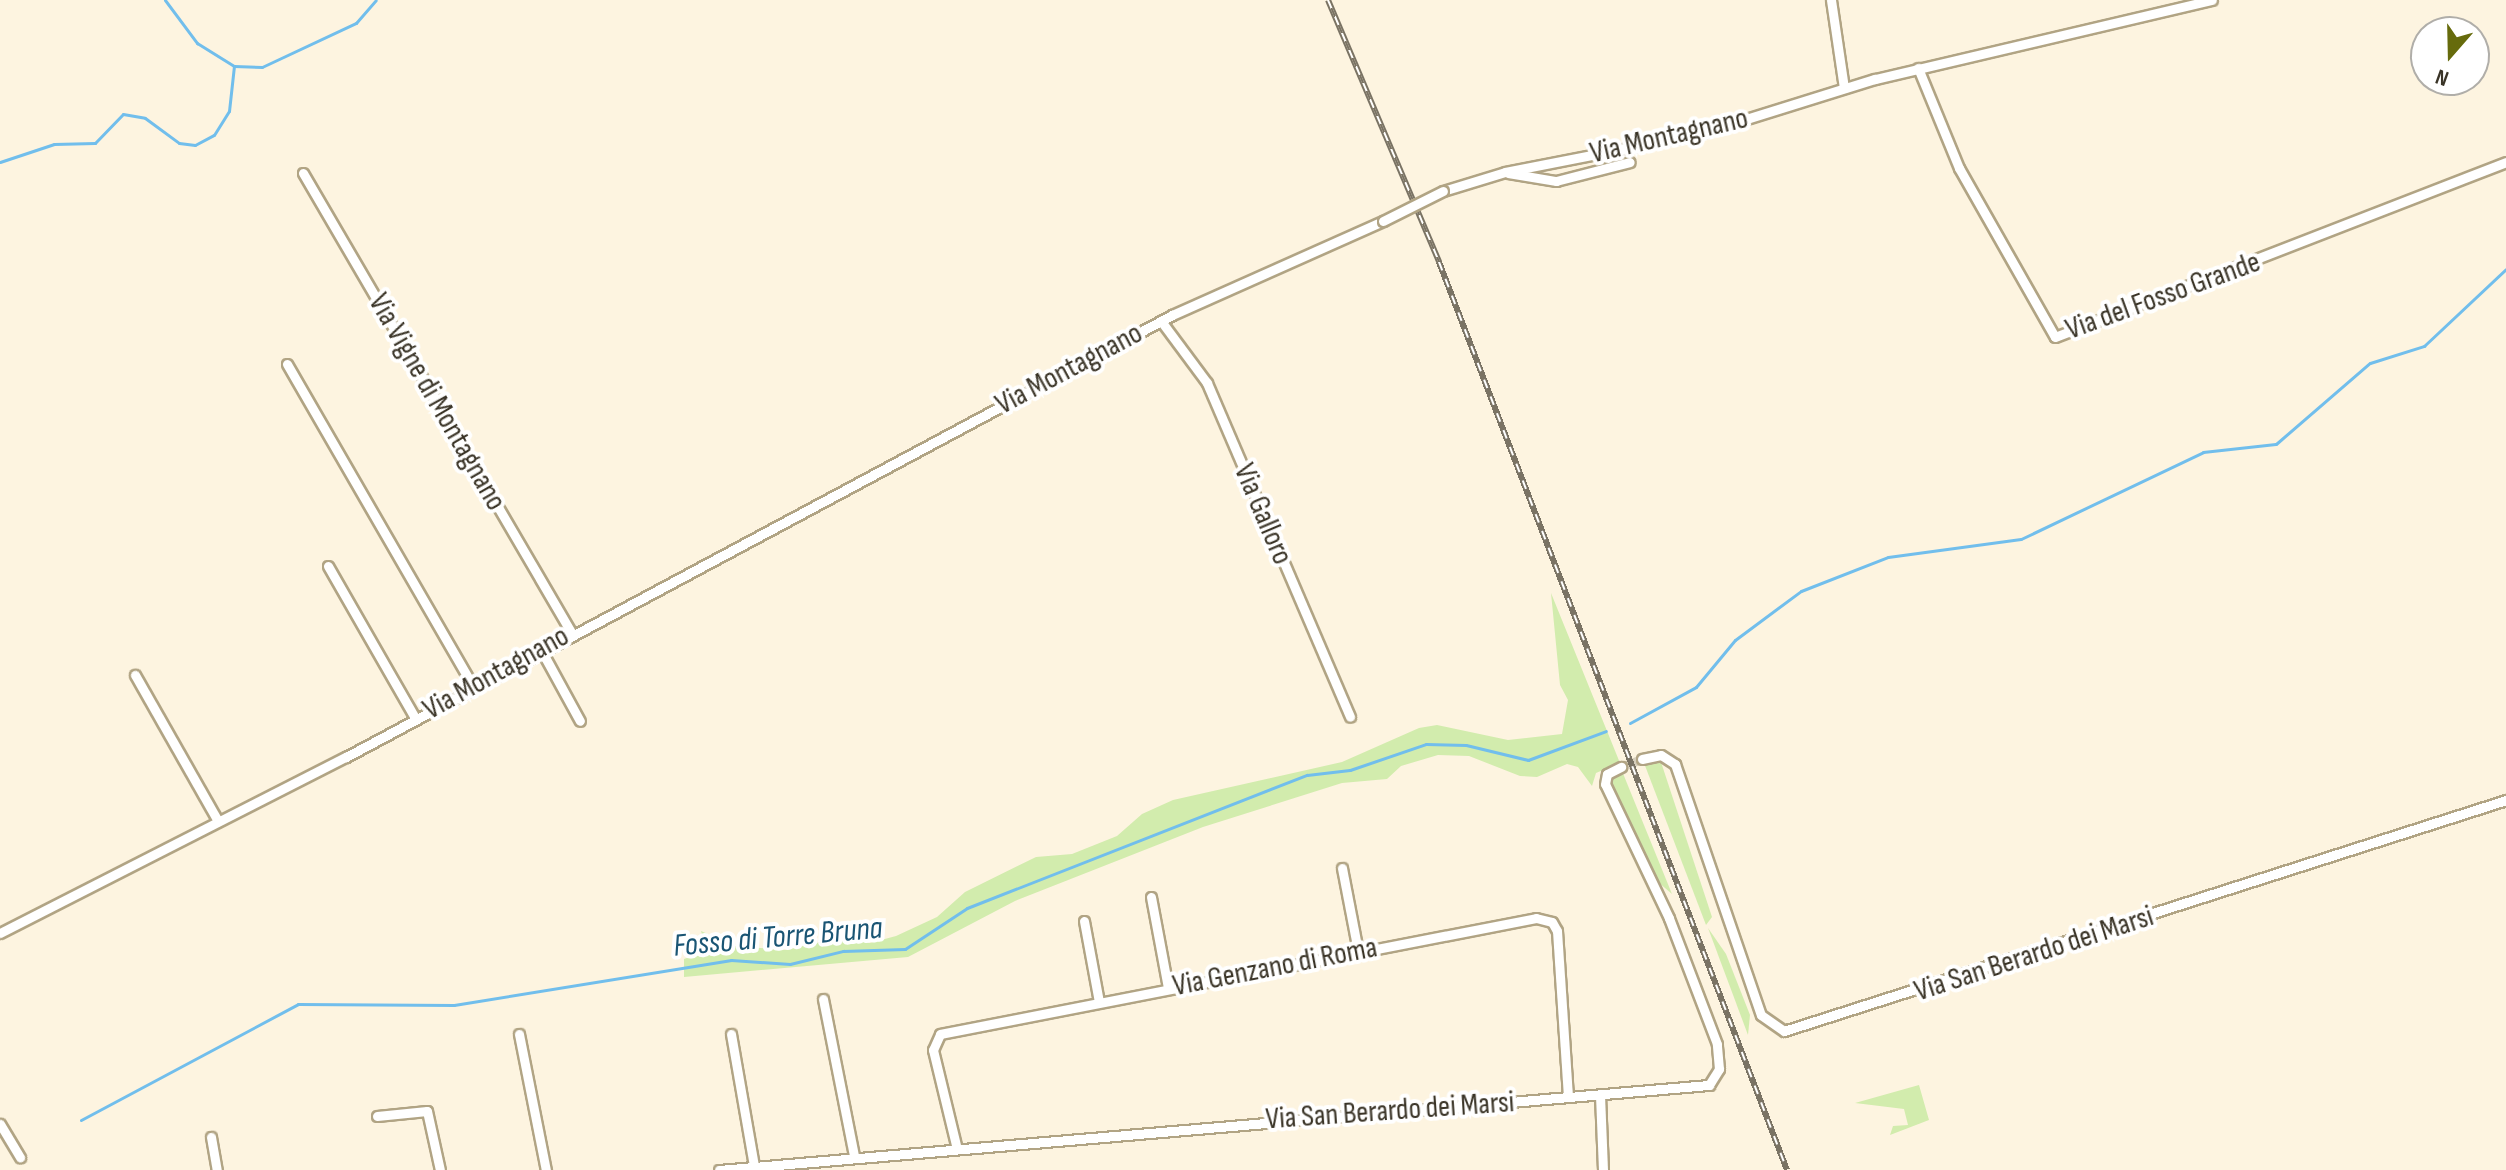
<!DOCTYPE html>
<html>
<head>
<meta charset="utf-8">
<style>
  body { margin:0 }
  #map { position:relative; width:2506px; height:1170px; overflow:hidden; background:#fdf4e0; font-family:"Sofia Sans Condensed",sans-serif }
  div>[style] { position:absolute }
  .green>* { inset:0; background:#d2ecad }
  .stream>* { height:3px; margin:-1.5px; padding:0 1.5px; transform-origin:1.5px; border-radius:1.5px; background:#71beec }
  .minor-tunnel>* { height:9px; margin-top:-4.5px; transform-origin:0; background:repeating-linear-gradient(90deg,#d6cebb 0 9px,transparent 0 13.5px) }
  .roads { filter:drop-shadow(2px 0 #b1a484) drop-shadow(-2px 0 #b1a484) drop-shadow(0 2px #b1a484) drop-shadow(0 -2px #b1a484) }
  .minor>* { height:9px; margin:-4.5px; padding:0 4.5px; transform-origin:4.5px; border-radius:4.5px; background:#fff }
  .rail>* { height:6px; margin-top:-3px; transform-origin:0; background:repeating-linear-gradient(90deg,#fff 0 9px,#7a7364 0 18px); box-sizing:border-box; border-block:2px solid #7a7364 }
  .bridges { filter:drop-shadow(2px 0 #b1a484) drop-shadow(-2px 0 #b1a484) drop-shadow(0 2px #b1a484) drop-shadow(0 -2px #b1a484) }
  .minor-bridge>* { height:9px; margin:-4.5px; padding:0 4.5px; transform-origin:4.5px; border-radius:4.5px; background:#fff }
  span { translate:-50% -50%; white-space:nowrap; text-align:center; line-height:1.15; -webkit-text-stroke:8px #fff; paint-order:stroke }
  .street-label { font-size:30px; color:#3a3427 }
  .water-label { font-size:32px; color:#1a5574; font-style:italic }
  .north { position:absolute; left:2410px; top:16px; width:80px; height:80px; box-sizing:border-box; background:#fff; border:2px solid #b0aea9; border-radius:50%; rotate:200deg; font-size:22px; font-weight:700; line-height:32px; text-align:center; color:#3a3427 }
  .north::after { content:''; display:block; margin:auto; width:28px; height:36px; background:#666b0c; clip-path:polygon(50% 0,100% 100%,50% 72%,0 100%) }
</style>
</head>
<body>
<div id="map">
  <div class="green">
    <i style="clip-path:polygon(1551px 593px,1620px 763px,1596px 773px,1592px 786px,1578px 767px,1567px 764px,1537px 777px,1520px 776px,1469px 756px,1438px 755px,1401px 766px,1387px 779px,1342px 783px,1203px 827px,1015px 901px,908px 957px,684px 977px,684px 959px,707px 951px,701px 931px,735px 946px,785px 950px,839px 938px,870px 943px,896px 936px,937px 917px,965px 892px,1036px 857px,1072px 854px,1117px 836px,1142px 814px,1173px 800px,1342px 762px,1419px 728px,1437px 725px,1508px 740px,1562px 734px,1568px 700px,1560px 685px)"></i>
    <i style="clip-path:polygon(1660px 759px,1712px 917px,1706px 925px,1644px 763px)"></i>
    <i style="clip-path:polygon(1622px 771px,1672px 894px,1658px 882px,1610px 779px)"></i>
    <i style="clip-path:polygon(1708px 928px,1726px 954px,1750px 1015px,1748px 1035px)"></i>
    <i style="clip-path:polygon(1919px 1085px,1929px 1120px,1890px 1135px,1893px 1126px,1908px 1125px,1904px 1109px,1855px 1103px)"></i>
  </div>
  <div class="stream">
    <i style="left:165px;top:0;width:54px;rotate:53.3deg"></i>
    <i style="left:197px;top:43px;width:44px;rotate:31.9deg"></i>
    <i style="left:234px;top:66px;width:28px;rotate:2deg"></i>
    <i style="left:262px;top:67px;width:104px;rotate:-25.1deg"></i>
    <i style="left:356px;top:23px;width:30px;rotate:-49deg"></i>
    <i style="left:0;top:162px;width:57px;rotate:-18.4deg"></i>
    <i style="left:54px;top:144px;width:41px;rotate:-1.4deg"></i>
    <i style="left:95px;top:143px;width:40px;rotate:-46deg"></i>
    <i style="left:123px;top:114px;width:22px;rotate:10deg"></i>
    <i style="left:145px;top:118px;width:42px;rotate:36.3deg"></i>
    <i style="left:179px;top:143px;width:16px;rotate:7deg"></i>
    <i style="left:195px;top:145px;width:21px;rotate:-28deg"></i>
    <i style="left:214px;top:135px;width:28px;rotate:-58deg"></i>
    <i style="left:229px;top:111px;width:45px;rotate:-83.7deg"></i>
    <i style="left:1630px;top:723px;width:75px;rotate:-28.6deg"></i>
    <i style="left:1696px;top:687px;width:61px;rotate:-50.3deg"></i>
    <i style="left:1735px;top:640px;width:82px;rotate:-36.6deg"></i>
    <i style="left:1801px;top:591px;width:93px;rotate:-21.3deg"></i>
    <i style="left:1888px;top:557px;width:134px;rotate:-7.7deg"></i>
    <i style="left:2021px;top:539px;width:202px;rotate:-25.5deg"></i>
    <i style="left:2203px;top:452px;width:73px;rotate:-6.3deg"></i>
    <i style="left:2276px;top:444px;width:124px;rotate:-40.8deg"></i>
    <i style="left:2370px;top:363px;width:57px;rotate:-17.5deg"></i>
    <i style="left:2424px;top:346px;width:112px;rotate:-43.2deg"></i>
    <i style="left:81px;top:1120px;width:246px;rotate:-28.1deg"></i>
    <i style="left:298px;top:1004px;width:156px;rotate:0.4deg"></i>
    <i style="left:454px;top:1005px;width:281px;rotate:-9.2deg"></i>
    <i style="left:731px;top:960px;width:59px;rotate:3.9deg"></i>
    <i style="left:790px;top:964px;width:55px;rotate:-13.8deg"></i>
    <i style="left:843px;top:951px;width:62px;rotate:-1.8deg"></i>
    <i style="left:905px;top:949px;width:74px;rotate:-33.5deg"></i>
    <i style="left:967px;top:908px;width:365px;rotate:-21.4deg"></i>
    <i style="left:1307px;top:775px;width:43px;rotate:-6.6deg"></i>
    <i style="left:1350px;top:770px;width:80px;rotate:-18.9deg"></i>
    <i style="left:1426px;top:744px;width:40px;rotate:1.4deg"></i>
    <i style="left:1466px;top:745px;width:64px;rotate:13.6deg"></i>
    <i style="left:1528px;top:760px;width:83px;rotate:-20.4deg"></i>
  </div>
  <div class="minor-tunnel">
    <i style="left:1621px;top:767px;width:22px;rotate:-21deg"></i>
  </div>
  <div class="roads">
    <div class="minor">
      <i style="left:1831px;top:0;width:89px;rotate:81.6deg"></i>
      <i style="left:1918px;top:68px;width:108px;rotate:67.7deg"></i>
      <i style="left:1959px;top:168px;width:194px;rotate:60.4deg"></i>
      <i style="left:2055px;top:337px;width:484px;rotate:-21.2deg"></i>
      <i style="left:303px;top:173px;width:532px;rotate:59.72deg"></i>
      <i style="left:1508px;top:173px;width:49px;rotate:9.5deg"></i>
      <i style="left:1556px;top:181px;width:76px;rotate:-14.4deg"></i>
      <i style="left:1443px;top:191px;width:65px;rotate:-17deg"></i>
      <i style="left:1505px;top:172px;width:197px;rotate:-11.1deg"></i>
      <i style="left:1698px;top:134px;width:185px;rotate:-17.3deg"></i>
      <i style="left:1875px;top:79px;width:346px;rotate:-13.2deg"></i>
      <i style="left:1161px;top:321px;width:77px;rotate:53.4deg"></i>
      <i style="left:1207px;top:383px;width:363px;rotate:66.8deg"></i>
      <i style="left:287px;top:364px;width:372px;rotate:60deg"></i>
      <i style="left:328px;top:566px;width:175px;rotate:60.2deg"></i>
      <i style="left:540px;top:648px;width:83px;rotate:61.3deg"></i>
      <i style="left:135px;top:675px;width:168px;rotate:60.4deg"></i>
      <i style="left:1642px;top:759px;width:19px;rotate:-12deg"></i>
      <i style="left:1661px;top:755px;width:17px;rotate:33deg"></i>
      <i style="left:1675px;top:764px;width:265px;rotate:71.1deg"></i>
      <i style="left:1761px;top:1015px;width:28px;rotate:35deg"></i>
      <i style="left:1784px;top:1031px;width:758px;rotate:-17.74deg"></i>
      <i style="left:1342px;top:868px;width:85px;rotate:79.1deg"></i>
      <i style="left:1151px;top:897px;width:93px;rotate:79.4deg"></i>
      <i style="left:1084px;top:921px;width:82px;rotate:79.5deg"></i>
      <i style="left:0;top:933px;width:388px;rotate:-27deg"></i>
      <i style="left:346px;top:757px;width:937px;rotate:-28.15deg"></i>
      <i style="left:1172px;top:315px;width:231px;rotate:-24deg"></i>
      <i style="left:823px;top:999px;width:160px;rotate:78.8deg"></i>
      <i style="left:519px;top:1034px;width:139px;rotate:78.8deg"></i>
      <i style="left:731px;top:1034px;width:134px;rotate:80.1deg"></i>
      <i style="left:1600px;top:1095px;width:75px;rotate:87.7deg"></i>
      <i style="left:377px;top:1116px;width:50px;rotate:-5.7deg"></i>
      <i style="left:427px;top:1111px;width:60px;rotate:77.6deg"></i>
      <i style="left:0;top:1124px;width:39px;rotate:59deg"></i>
      <i style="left:211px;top:1137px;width:34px;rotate:80deg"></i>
      <i style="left:956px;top:1145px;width:98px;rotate:-103.6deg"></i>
      <i style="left:933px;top:1050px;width:17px;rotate:-66deg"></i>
      <i style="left:940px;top:1034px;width:607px;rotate:-11.01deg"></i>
      <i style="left:1536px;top:918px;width:16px;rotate:14deg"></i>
      <i style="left:1552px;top:922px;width:10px;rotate:61deg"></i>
      <i style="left:1557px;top:931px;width:166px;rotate:86.2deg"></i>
      <i style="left:719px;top:1170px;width:994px;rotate:-4.91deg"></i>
      <i style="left:1709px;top:1085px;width:19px;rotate:-58deg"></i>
      <i style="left:1719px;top:1069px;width:25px;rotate:-95deg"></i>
      <i style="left:1717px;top:1044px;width:135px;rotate:-110.9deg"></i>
      <i style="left:1669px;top:918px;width:148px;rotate:-115.5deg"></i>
      <i style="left:1605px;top:784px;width:10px;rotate:-79deg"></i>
      <i style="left:1607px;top:774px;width:16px;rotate:-27deg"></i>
    </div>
  </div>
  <div class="rail">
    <i style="left:1328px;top:0;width:285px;rotate:67deg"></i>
    <i style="left:1439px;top:262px;width:972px;rotate:69.03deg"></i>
  </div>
  <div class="bridges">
    <div class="minor-bridge">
      <i style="left:1383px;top:221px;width:67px;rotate:-26.6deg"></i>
    </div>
  </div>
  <div class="street-label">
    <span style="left:1669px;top:136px;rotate:-13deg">Via Montagnano</span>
    <span style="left:2163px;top:296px;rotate:-20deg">Via del Fosso Grande</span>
    <span style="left:1069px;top:369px;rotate:-28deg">Via Montagnano</span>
    <span style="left:437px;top:402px;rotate:60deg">Via Vigne di Montagnano</span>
    <span style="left:1263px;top:514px;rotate:67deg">Via Galloro</span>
    <span style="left:496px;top:673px;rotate:-29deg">Via Montagnano</span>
    <span style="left:2034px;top:954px;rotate:-18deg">Via San Berardo dei Marsi</span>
    <span style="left:1275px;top:967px;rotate:-11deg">Via Genzano di Roma</span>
    <span style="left:1390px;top:1111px;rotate:-4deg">Via San Berardo dei Marsi</span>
  </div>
  <div class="water-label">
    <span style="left:778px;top:938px;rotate:-5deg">Fosso di Torre Bruna</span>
  </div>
  <div class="north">N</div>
</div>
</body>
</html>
